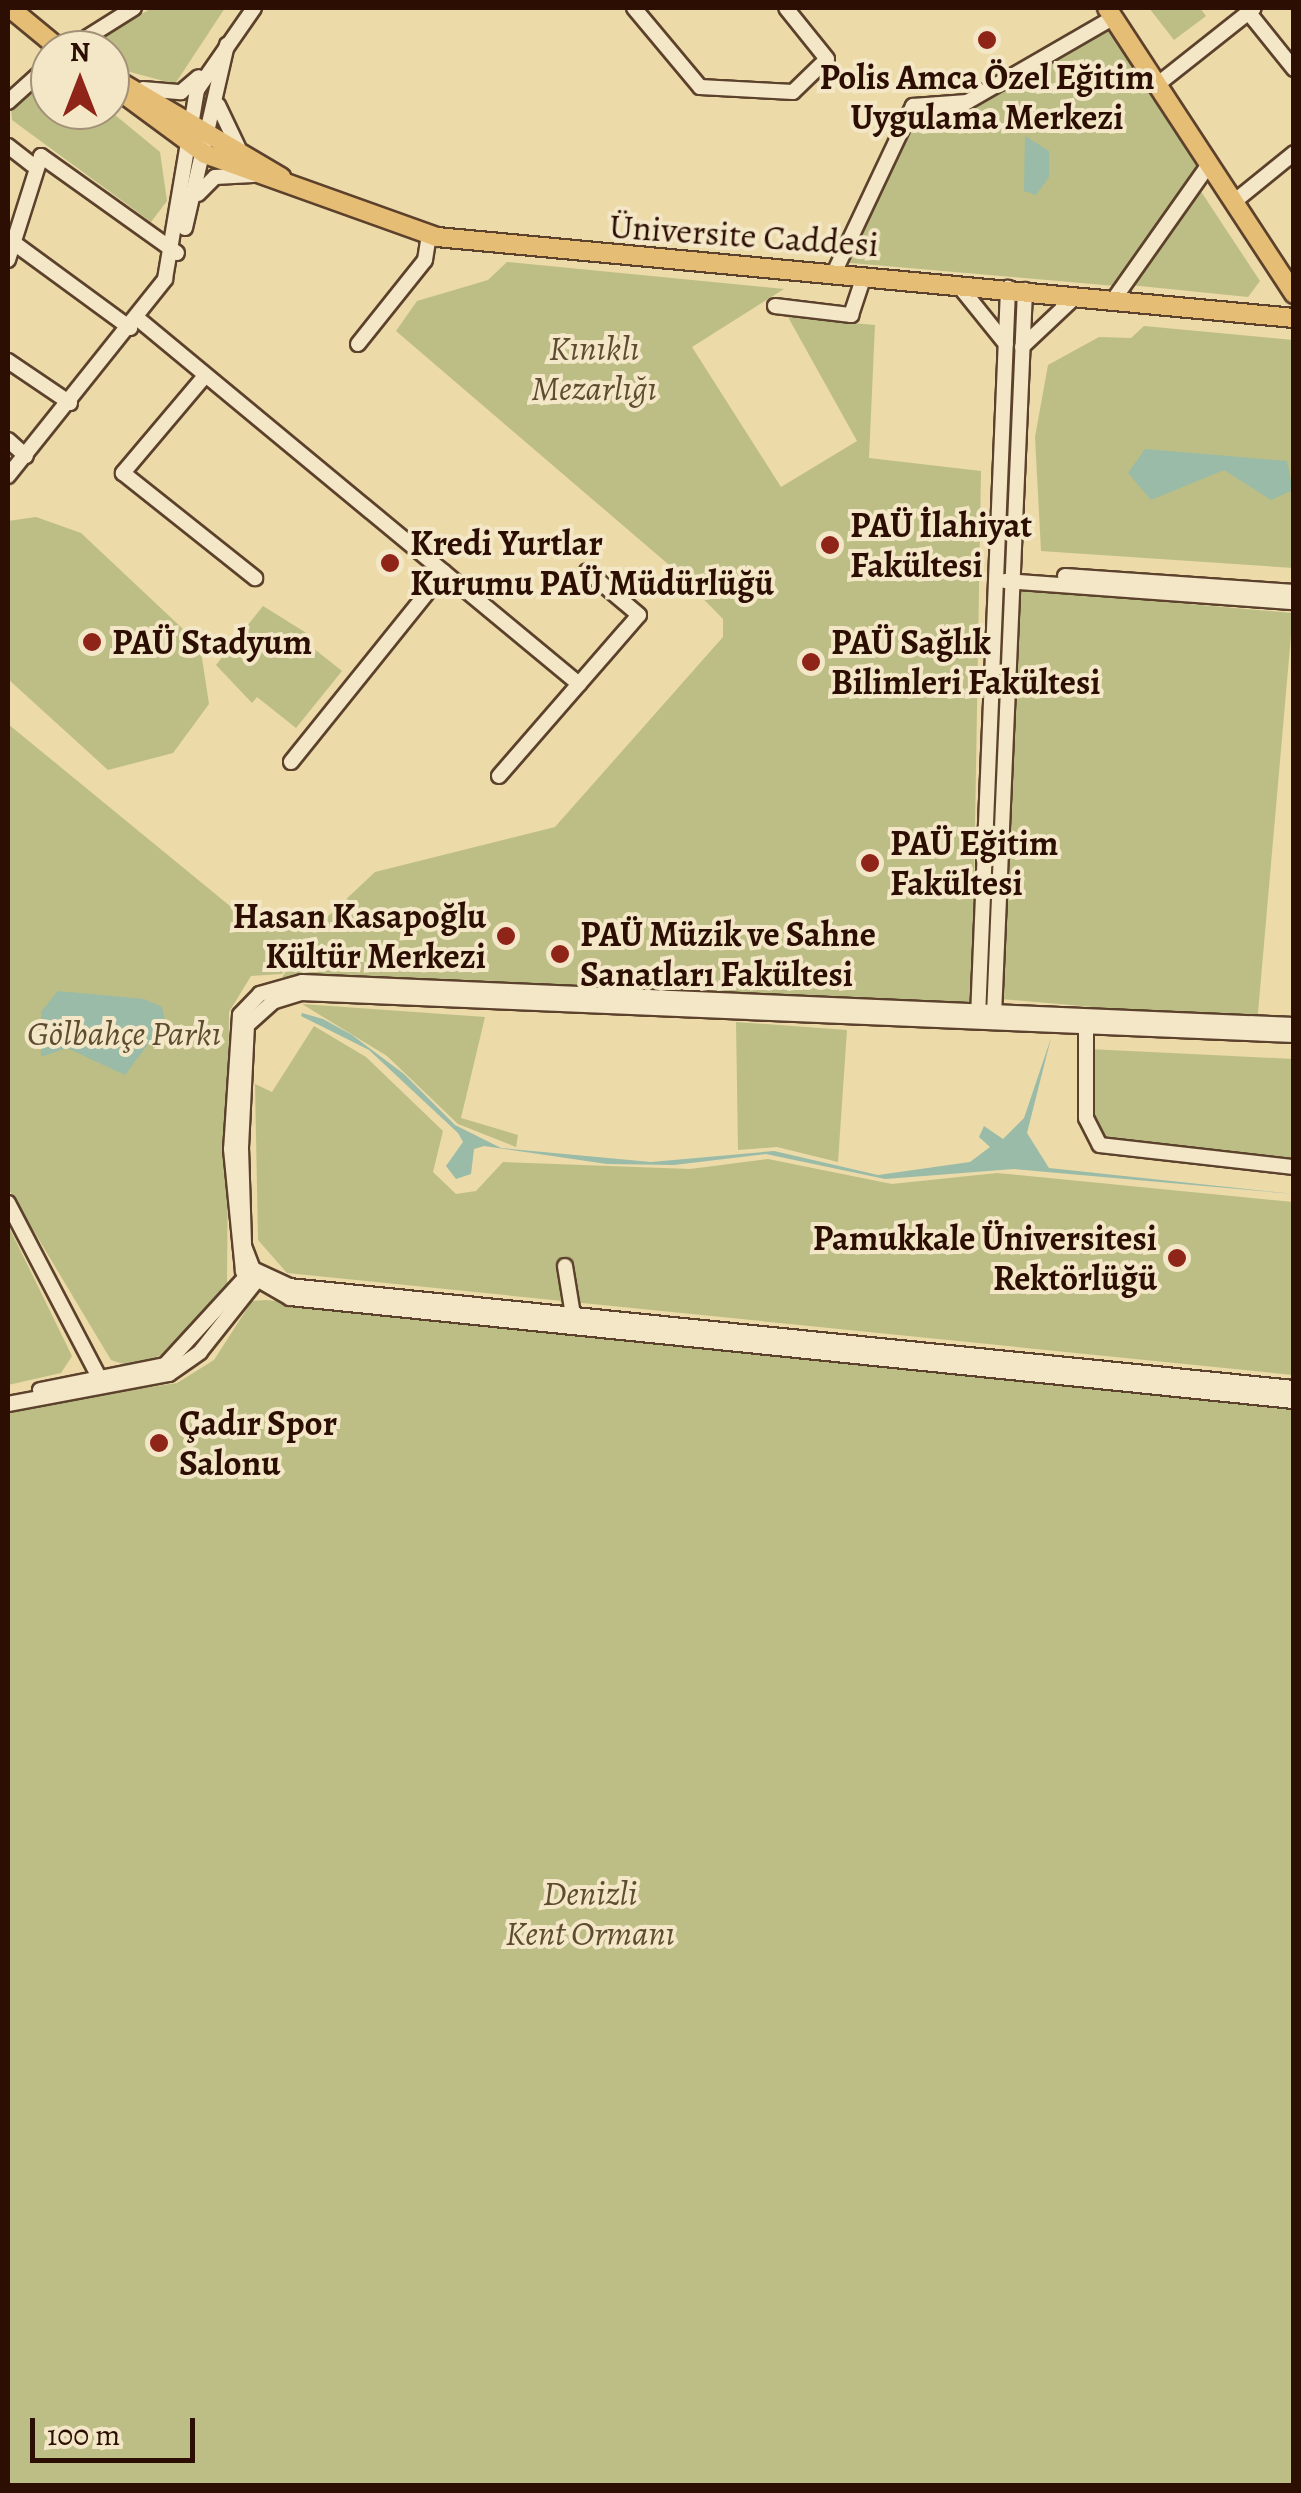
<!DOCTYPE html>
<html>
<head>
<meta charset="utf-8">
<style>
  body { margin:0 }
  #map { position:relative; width:1301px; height:2493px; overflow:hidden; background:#ecdaa9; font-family:Alegreya,serif }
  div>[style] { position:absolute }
  .green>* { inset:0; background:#bcbe85; transform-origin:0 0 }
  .water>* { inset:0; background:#99bba8 }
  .roads { filter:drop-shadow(2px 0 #5c412c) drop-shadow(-2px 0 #5c412c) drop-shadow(0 2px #5c412c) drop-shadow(0 -2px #5c412c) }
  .minor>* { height:14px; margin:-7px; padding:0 7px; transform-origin:7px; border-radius:7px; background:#f3e7c7 }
  .major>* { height:18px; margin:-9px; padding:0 9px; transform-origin:9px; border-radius:9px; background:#e6bd74 }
  .dots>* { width:28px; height:28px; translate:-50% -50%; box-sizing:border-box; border:5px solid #f3e7c7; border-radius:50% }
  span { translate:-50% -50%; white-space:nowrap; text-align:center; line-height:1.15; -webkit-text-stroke:8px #f3e7c7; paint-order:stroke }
  .poi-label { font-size:35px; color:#2c0e03; font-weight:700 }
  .left { translate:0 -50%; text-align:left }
  .right { translate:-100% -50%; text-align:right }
  .street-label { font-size:35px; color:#2c0e03 }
  .park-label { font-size:35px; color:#5e4c30; font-style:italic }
  .frame { position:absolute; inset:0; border:10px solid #2c0e03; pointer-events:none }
  .north { position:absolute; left:30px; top:30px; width:100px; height:100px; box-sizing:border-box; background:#f3e7c7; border:2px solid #a39079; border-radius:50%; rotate:0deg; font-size:28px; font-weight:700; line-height:40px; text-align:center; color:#2c0e03 }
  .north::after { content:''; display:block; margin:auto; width:35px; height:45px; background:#8f2418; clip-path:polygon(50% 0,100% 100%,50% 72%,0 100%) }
  .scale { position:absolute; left:30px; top:2418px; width:165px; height:45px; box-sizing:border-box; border:5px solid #2c0e03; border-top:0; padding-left:12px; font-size:30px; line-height:35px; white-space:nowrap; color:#2c0e03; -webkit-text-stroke:8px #f3e7c7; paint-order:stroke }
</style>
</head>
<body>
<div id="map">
  <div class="green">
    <i style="clip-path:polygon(152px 8px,225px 8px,175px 84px,115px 68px,110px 50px,86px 46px)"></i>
    <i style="clip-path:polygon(1149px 8px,1200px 8px,1206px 16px,1174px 40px)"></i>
    <i style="clip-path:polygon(1114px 17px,1210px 163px,1115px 286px,840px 262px,913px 106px,967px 102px)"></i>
    <i style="clip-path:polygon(50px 75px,50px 110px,109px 110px,160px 152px,167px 201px,151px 222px,12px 120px,11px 107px)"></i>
    <i style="clip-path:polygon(1198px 187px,1260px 281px,1248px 297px,1130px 285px)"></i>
    <i style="clip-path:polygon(507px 262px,784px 289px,692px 347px,781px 487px,857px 441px,788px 317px,875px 325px,869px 458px,981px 471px,972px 1005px,282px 977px,296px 956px,282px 974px,251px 976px,229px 1012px,227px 1284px,179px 1349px,130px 1366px,111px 1360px,8px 1188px,8px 724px,230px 906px,325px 919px,375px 872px,555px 827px,723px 637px,723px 619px,675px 570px,396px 331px,417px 301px,488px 280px)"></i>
    <i style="clip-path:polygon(1144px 326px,1293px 340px,1293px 568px,1041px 551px,1035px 437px,1048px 365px,1099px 337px,1131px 338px)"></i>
    <i style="clip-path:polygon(36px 517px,81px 533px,200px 645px,209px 704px,173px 753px,108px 770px,8px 679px,8px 521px)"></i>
    <i style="left:1019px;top:589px;width:275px;height:410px;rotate:5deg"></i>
    <i style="clip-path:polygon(263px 606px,308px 634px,303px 640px,342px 671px,296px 728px,257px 697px,252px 703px,216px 665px)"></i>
    <i style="clip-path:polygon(302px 1004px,485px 1017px,461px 1118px,518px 1135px,516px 1147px,458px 1124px,387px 1056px)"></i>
    <i style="clip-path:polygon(736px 1022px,847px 1030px,838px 1162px,777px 1147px,738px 1150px)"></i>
    <i style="clip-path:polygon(314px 1026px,366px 1057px,443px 1131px,433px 1172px,456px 1194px,476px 1191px,503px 1162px,690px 1169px,768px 1159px,892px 1184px,997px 1173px,1293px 1202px,1293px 1375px,287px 1273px,258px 1240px,255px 1084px,272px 1092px)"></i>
    <i style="clip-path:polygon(1089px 1049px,1293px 1059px,1293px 1167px,1115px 1152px,1092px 1133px)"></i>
    <i style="clip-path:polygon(8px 1225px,72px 1356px,61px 1373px,8px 1385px)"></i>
    <i style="clip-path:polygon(266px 1300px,1293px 1410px,1293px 2485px,8px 2486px,8px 1408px,177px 1383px,214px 1360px,252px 1301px)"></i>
  </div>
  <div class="water">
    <i style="clip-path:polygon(1025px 136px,1049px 151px,1049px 177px,1036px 195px,1024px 191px)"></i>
    <i style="clip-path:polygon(1145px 449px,1287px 461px,1293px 490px,1271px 500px,1224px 470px,1151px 500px,1128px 473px)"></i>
    <i style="clip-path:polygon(58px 991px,144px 999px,162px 1007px,165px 1021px,125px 1075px,67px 1048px,41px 1057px,41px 1012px)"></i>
    <i style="clip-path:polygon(301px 1016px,302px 1013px,323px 1019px,352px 1035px,404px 1074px,455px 1125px,501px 1148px,651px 1162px,774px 1151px,878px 1175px,970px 1162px,990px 1147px,979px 1137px,984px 1126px,1003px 1139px,1024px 1118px,1051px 1038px,1027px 1133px,1049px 1168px,1293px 1194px,1014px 1169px,885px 1179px,766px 1154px,674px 1165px,607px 1164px,484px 1146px,474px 1149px,471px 1174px,456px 1179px,446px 1166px,463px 1142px,458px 1133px,369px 1050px)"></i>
  </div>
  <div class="roads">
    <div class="minor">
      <i style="left:634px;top:8px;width:103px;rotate:50.1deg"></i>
      <i style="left:700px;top:87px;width:93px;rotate:3.1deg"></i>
      <i style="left:793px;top:92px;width:47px;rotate:-44.1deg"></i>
      <i style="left:827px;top:59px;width:65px;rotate:-128.8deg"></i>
      <i style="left:1249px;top:13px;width:72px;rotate:51.2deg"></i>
      <i style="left:67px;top:50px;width:79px;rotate:-32.1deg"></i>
      <i style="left:1158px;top:84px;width:122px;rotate:-38.4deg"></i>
      <i style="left:143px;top:89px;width:38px;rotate:5deg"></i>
      <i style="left:181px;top:92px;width:23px;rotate:-40deg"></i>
      <i style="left:8px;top:102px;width:57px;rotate:-42.1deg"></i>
      <i style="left:218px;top:105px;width:47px;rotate:64.5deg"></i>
      <i style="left:8px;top:146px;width:31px;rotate:38deg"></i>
      <i style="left:198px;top:194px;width:24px;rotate:-45deg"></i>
      <i style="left:215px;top:177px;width:38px;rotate:-3deg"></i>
      <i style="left:1235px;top:201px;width:76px;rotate:-39.1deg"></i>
      <i style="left:185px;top:228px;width:188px;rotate:-77.1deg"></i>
      <i style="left:14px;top:243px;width:144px;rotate:36.2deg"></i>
      <i style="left:8px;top:260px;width:109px;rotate:-72.4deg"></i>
      <i style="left:41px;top:156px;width:167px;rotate:35.5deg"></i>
      <i style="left:834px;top:273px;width:185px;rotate:-64.7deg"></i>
      <i style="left:913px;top:106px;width:54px;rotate:-4.2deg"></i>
      <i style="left:967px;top:102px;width:170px;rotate:-30deg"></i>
      <i style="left:960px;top:287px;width:73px;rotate:51.1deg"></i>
      <i style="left:1114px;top:299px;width:166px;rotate:-54.8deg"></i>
      <i style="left:775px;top:306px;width:77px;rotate:6.8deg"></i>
      <i style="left:851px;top:315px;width:41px;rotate:-71.6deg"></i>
      <i style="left:137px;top:318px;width:574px;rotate:39.63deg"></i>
      <i style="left:358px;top:344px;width:107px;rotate:-51.4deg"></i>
      <i style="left:425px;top:260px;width:26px;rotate:-81deg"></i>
      <i style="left:1022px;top:347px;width:73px;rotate:-43.3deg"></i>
      <i style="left:8px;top:361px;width:75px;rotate:34.1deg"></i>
      <i style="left:204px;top:377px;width:126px;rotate:130.2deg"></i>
      <i style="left:123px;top:473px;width:169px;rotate:38.5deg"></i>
      <i style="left:8px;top:440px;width:24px;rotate:42deg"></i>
      <i style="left:8px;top:476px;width:252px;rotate:-51.4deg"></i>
      <i style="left:165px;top:279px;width:192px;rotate:-80.4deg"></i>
      <i style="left:197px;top:90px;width:100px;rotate:-55.2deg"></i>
      <i style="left:1065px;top:576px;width:230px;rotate:4deg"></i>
      <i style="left:1005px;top:581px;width:290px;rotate:4.2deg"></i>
      <i style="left:291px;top:762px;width:244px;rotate:-51.2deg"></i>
      <i style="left:499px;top:776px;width:213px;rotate:-49deg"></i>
      <i style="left:639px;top:615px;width:68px;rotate:-139.8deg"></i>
      <i style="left:994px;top:1015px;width:726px;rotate:-87.55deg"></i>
      <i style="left:978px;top:1017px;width:730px;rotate:-87.64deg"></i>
      <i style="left:1294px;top:1025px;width:993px;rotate:-177.52deg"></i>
      <i style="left:302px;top:982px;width:44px;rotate:164.1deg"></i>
      <i style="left:260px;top:994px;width:29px;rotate:134deg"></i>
      <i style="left:240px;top:1015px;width:134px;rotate:93.8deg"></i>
      <i style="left:231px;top:1149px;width:123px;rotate:84.4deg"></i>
      <i style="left:243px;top:1271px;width:54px;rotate:29.9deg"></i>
      <i style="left:290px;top:1298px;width:1009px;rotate:5.86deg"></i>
      <i style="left:1086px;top:1028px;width:90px;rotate:90deg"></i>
      <i style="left:1086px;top:1118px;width:30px;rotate:63deg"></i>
      <i style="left:1100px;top:1145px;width:195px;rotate:6.5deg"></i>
      <i style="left:1294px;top:1035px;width:994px;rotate:-177.58deg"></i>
      <i style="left:301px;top:993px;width:28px;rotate:163deg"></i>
      <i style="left:274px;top:1001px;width:36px;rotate:138deg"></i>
      <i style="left:247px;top:1025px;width:123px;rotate:92.8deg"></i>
      <i style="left:241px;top:1148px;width:98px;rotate:88.2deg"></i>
      <i style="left:244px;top:1246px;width:25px;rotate:69deg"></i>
      <i style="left:253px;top:1269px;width:40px;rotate:25deg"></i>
      <i style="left:289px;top:1286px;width:1010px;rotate:5.8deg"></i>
      <i style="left:8px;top:1203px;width:205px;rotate:62.4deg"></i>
      <i style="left:565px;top:1266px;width:50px;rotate:80.7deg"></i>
      <i style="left:40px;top:1390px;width:127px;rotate:-11.3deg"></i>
      <i style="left:165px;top:1365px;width:130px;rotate:-47.5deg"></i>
      <i style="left:8px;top:1404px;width:164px;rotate:-10.6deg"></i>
      <i style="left:169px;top:1374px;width:38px;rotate:-35deg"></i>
      <i style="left:200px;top:1352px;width:92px;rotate:-51.6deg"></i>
    </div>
    <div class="major">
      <i style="left:10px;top:8px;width:66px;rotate:39.5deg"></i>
      <i style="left:1107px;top:8px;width:342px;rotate:56.8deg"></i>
      <i style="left:110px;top:76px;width:199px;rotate:30.6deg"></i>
      <i style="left:110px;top:84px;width:118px;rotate:36.4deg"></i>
      <i style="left:205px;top:154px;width:246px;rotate:19.7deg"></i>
      <i style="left:437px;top:237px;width:861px;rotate:5.4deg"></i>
    </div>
  </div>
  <div class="dots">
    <i style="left:987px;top:40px;background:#8f2418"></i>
    <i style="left:830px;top:545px;background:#8f2418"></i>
    <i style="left:390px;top:563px;background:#8f2418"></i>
    <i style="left:92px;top:642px;background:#8f2418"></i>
    <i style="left:811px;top:662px;background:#8f2418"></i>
    <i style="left:870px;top:863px;background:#8f2418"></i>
    <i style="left:506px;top:936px;background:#8f2418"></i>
    <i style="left:560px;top:954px;background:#8f2418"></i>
    <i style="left:1177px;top:1258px;background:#8f2418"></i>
    <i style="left:159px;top:1443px;background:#8f2418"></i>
  </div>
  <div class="poi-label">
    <span style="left:987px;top:97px">Polis Amca Özel Eğitim<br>Uygulama Merkezi</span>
    <span class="left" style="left:850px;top:545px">PAÜ İlahiyat<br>Fakültesi</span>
    <span class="left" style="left:410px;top:563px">Kredi Yurtlar<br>Kurumu PAÜ Müdürlüğü</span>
    <span class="left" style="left:112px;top:642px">PAÜ Stadyum</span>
    <span class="left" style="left:831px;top:662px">PAÜ Sağlık<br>Bilimleri Fakültesi</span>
    <span class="left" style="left:890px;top:863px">PAÜ Eğitim<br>Fakültesi</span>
    <span class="right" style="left:486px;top:936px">Hasan Kasapoğlu<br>Kültür Merkezi</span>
    <span class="left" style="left:580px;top:954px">PAÜ Müzik ve Sahne<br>Sanatları Fakültesi</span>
    <span class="right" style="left:1157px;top:1258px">Pamukkale Üniversitesi<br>Rektörlüğü</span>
    <span class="left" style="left:179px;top:1443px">Çadır Spor<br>Salonu</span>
  </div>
  <div class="street-label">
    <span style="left:744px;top:235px;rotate:4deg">Üniversite Caddesi</span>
  </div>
  <div class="park-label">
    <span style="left:594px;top:368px">Kınıklı<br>Mezarlığı</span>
    <span style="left:124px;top:1033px">Gölbahçe Parkı</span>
    <span style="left:590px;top:1913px">Denizli<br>Kent Ormanı</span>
  </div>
  <div class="frame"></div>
  <div class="north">N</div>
  <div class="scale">100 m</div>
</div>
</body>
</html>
